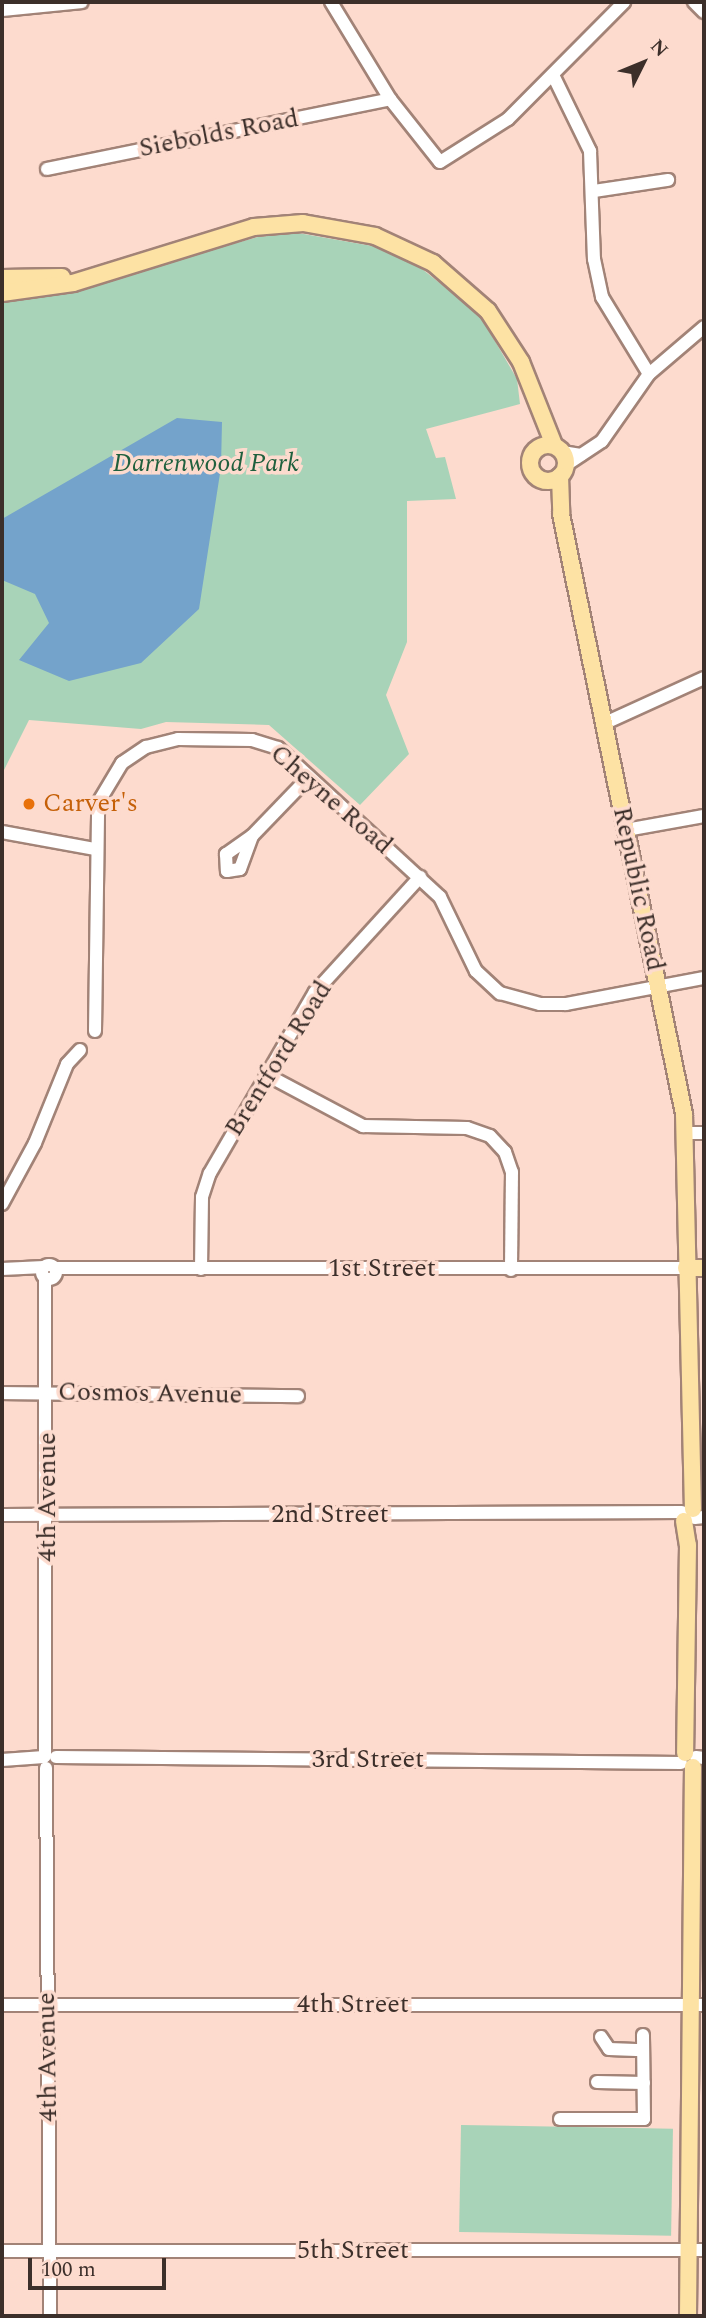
<!DOCTYPE html>
<html>
<head>
<meta charset="utf-8">
<style>
  body { margin:0 }
  #map { position:relative; width:706px; height:2318px; overflow:hidden; background:#fddbce; font-family:Spectral,serif }
  div>[style] { position:absolute }
  .green>* { inset:0; background:#a8d3b8; transform-origin:0 0 }
  .water>* { inset:0; background:#74a3cb }
  .roads { filter:drop-shadow(2px 0 #a28377) drop-shadow(-2px 0 #a28377) drop-shadow(0 2px #a28377) drop-shadow(0 -2px #a28377) }
  .minor>* { height:12px; margin:-6px; padding:0 6px; transform-origin:6px; border-radius:6px; background:#fff }
  .minor>.ring { margin:-6px; padding:0; box-sizing:content-box; background:none; border:12px solid #fff; border-radius:50% }
  .major>* { height:16px; margin:-8px; padding:0 8px; transform-origin:8px; border-radius:8px; background:#fde2a4 }
  .major>.ring { margin:-8px; padding:0; box-sizing:content-box; background:none; border:16px solid #fde2a4; border-radius:50% }
  .dots>* { width:19px; height:19px; translate:-50% -50%; box-sizing:border-box; border:4px solid #fddbce; border-radius:50% }
  span { translate:-50% -50%; white-space:nowrap; text-align:center; line-height:1.15; -webkit-text-stroke:7px #fddbce; paint-order:stroke }
  .street-label { font-size:26px; color:#3c2f2a }
  .park-label { font-size:26px; color:#20603e; font-style:italic }
  .food-label { font-size:26px; color:#c56008 }
  .left { translate:0 -50%; text-align:left }
  .frame { position:absolute; inset:0; border:4px solid #3c2f2a; pointer-events:none }
  .north { position:absolute; left:608px; top:28px; width:70px; height:70px; -webkit-text-stroke:5px #fddbce; paint-order:stroke; rotate:47deg; font-size:19px; font-weight:700; line-height:28px; text-align:center; color:#3c2f2a }
  .north::after { content:''; display:block; margin:auto; width:24px; height:32px; background:#3c2f2a; clip-path:polygon(50% 0,100% 100%,50% 72%,0 100%) }
  .scale { position:absolute; left:28px; top:2258px; width:138px; height:32px; box-sizing:border-box; border:4px solid #3c2f2a; border-top:0; padding-left:9px; font-size:21px; line-height:24px; white-space:nowrap; color:#3c2f2a; -webkit-text-stroke:5px #fddbce; paint-order:stroke }
</style>
</head>
<body>
<div id="map">
  <div class="green">
    <i style="clip-path:polygon(298px 233px,378px 247px,417px 265px,480px 315px,517px 379px,520px 404px,426px 429px,436px 458px,445px 457px,456px 499px,407px 501px,407px 642px,386px 695px,409px 754px,360px 805px,269px 725px,166px 722px,141px 729px,29px 720px,2px 774px,2px 302px,44px 297px,258px 237px)"></i>
    <i style="left:461px;top:2125px;width:212px;height:107px;rotate:1deg"></i>
  </div>
  <div class="water">
    <i style="clip-path:polygon(177px 418px,222px 422px,221px 467px,199px 609px,141px 663px,69px 681px,19px 660px,49px 623px,35px 594px,2px 580px,2px 519px)"></i>
  </div>
  <div class="roads">
    <div class="minor">
      <i style="left:331px;top:2px;width:114px;rotate:58.7deg"></i>
      <i style="left:390px;top:99px;width:80px;rotate:51.6deg"></i>
      <i style="left:440px;top:162px;width:80px;rotate:-32.3deg"></i>
      <i style="left:508px;top:119px;width:165px;rotate:-45.2deg"></i>
      <i style="left:694px;top:2px;width:14px;rotate:45deg"></i>
      <i style="left:2px;top:10px;width:80px;rotate:-5.7deg"></i>
      <i style="left:553px;top:75px;width:85px;rotate:64deg"></i>
      <i style="left:590px;top:151px;width:108px;rotate:87.9deg"></i>
      <i style="left:594px;top:259px;width:39px;rotate:78deg"></i>
      <i style="left:602px;top:297px;width:90px;rotate:58.6deg"></i>
      <i style="left:47px;top:169px;width:350px;rotate:-11.5deg"></i>
      <i style="left:594px;top:191px;width:75px;rotate:-8.5deg"></i>
      <i style="left:562px;top:452px;width:19px;rotate:9deg"></i>
      <i style="left:566px;top:465px;width:43px;rotate:-33.7deg"></i>
      <i style="left:602px;top:441px;width:82px;rotate:-55deg"></i>
      <i style="left:649px;top:374px;width:72px;rotate:-40.5deg"></i>
      <i style="left:603px;top:724px;width:111px;rotate:-24.5deg"></i>
      <i style="left:626px;top:830px;width:79px;rotate:-10.2deg"></i>
      <i style="left:2px;top:832px;width:95px;rotate:10.4deg"></i>
      <i style="left:252px;top:836px;width:32px;rotate:145deg"></i>
      <i style="left:226px;top:854px;width:17px;rotate:87deg"></i>
      <i style="left:227px;top:871px;width:13px;rotate:-9deg"></i>
      <i style="left:240px;top:869px;width:35px;rotate:-70deg"></i>
      <i style="left:252px;top:836px;width:82px;rotate:-46deg"></i>
      <i style="left:95px;top:1031px;width:228px;rotate:-89.2deg"></i>
      <i style="left:98px;top:803px;width:47px;rotate:-59deg"></i>
      <i style="left:122px;top:763px;width:29px;rotate:-34deg"></i>
      <i style="left:146px;top:747px;width:33px;rotate:-14deg"></i>
      <i style="left:178px;top:739px;width:74px;rotate:0.8deg"></i>
      <i style="left:252px;top:740px;width:27px;rotate:17deg"></i>
      <i style="left:278px;top:748px;width:220px;rotate:42.6deg"></i>
      <i style="left:440px;top:897px;width:82px;rotate:64.1deg"></i>
      <i style="left:476px;top:971px;width:33px;rotate:43deg"></i>
      <i style="left:500px;top:993px;width:41px;rotate:15.4deg"></i>
      <i style="left:540px;top:1004px;width:26px"></i>
      <i style="left:566px;top:1004px;width:140px;rotate:-10.7deg"></i>
      <i style="left:267px;top:1075px;width:109px;rotate:28deg"></i>
      <i style="left:363px;top:1126px;width:104px;rotate:1.1deg"></i>
      <i style="left:467px;top:1128px;width:24px;rotate:19deg"></i>
      <i style="left:490px;top:1136px;width:22px;rotate:47deg"></i>
      <i style="left:505px;top:1152px;width:21px;rotate:71deg"></i>
      <i style="left:512px;top:1172px;width:98px;rotate:90.6deg"></i>
      <i style="left:686px;top:1133px;width:18px"></i>
      <i style="left:2px;top:1204px;width:69px;rotate:-61.6deg"></i>
      <i style="left:35px;top:1143px;width:85px;rotate:-67.9deg"></i>
      <i style="left:67px;top:1064px;width:19px;rotate:-47deg"></i>
      <i class="ring" style="left:42px;top:1265px;width:2px;height:2px"></i>
      <i style="left:55px;top:1268px;width:631px"></i>
      <i style="left:2px;top:1269px;width:42px;rotate:-2.7deg"></i>
      <i style="left:201px;top:1269px;width:72px;rotate:-89.2deg"></i>
      <i style="left:202px;top:1197px;width:25px;rotate:-72deg"></i>
      <i style="left:210px;top:1173px;width:209px;rotate:-59.9deg"></i>
      <i style="left:315px;top:992px;width:156px;rotate:-47.6deg"></i>
      <i style="left:45px;top:1279px;width:477px;rotate:90deg"></i>
      <i style="left:2px;top:1393px;width:296px;rotate:0.6deg"></i>
      <i style="left:2px;top:1515px;width:680px;rotate:-0.25deg"></i>
      <i style="left:695px;top:1518px;width:9px;rotate:-6deg"></i>
      <i style="left:56px;top:1757px;width:625px;rotate:0.55deg"></i>
      <i style="left:696px;top:1757px;width:8px;rotate:7deg"></i>
      <i style="left:2px;top:1760px;width:42px;rotate:-4.1deg"></i>
      <i style="left:46px;top:1768px;width:548px;rotate:89.58deg"></i>
      <i style="left:2px;top:2005px;width:702px"></i>
      <i style="left:601px;top:2037px;width:14px;rotate:56deg"></i>
      <i style="left:609px;top:2049px;width:34px;rotate:2deg"></i>
      <i style="left:597px;top:2082px;width:47px;rotate:1.2deg"></i>
      <i style="left:560px;top:2119px;width:84px"></i>
      <i style="left:644px;top:2119px;width:84px;rotate:-90.7deg"></i>
      <i style="left:2px;top:2251px;width:702px;rotate:-0.08deg"></i>
    </div>
    <div class="major">
      <i style="left:2px;top:278px;width:60px;rotate:-1deg"></i>
      <i style="left:2px;top:293px;width:72px;rotate:-8deg"></i>
      <i style="left:73px;top:283px;width:189px;rotate:-17.2deg"></i>
      <i style="left:254px;top:227px;width:49px;rotate:-4.7deg"></i>
      <i style="left:303px;top:223px;width:73px;rotate:10.2deg"></i>
      <i style="left:375px;top:236px;width:64px;rotate:25deg"></i>
      <i style="left:433px;top:263px;width:73px;rotate:41.1deg"></i>
      <i style="left:488px;top:311px;width:61px;rotate:57.1deg"></i>
      <i style="left:521px;top:362px;width:89px;rotate:68.3deg"></i>
      <i class="ring" style="left:530px;top:445px;width:20px;height:20px"></i>
      <i style="left:560px;top:476px;width:38px;rotate:88deg"></i>
      <i style="left:561px;top:514px;width:612px;rotate:78.41deg"></i>
      <i style="left:684px;top:1114px;width:395px;rotate:88.7deg"></i>
      <i style="left:686px;top:1268px;width:18px"></i>
      <i style="left:684px;top:1521px;width:24px;rotate:81deg"></i>
      <i style="left:688px;top:1545px;width:208px;rotate:90.8deg"></i>
      <i style="left:688px;top:2316px;width:549px;rotate:-89.48deg"></i>
    </div>
  </div>
  <div class="dots">
    <i style="left:29px;top:804px;background:#e8710a"></i>
  </div>
  <div class="street-label">
    <span style="left:219px;top:134px;rotate:-11deg">Siebolds Road</span>
    <span style="left:331px;top:800px;rotate:41deg">Cheyne Road</span>
    <span style="left:638px;top:889px;rotate:78deg">Republic Road</span>
    <span style="left:279px;top:1059px;rotate:-58deg">Brentford Road</span>
    <span style="left:382px;top:1269px">1st Street</span>
    <span style="left:150px;top:1394px;rotate:1deg">Cosmos Avenue</span>
    <span style="left:48px;top:1497px;rotate:-90deg">4th Avenue</span>
    <span style="left:330px;top:1515px">2nd Street</span>
    <span style="left:368px;top:1760px">3rd Street</span>
    <span style="left:353px;top:2005px">4th Street</span>
    <span style="left:48px;top:2057px;rotate:-91deg">4th Avenue</span>
    <span style="left:353px;top:2251px">5th Street</span>
  </div>
  <div class="park-label">
    <span style="left:206px;top:464px">Darrenwood Park</span>
  </div>
  <div class="food-label">
    <span class="left" style="left:43px;top:804px">Carver's</span>
  </div>
  <div class="frame"></div>
  <div class="north">N</div>
  <div class="scale">100 m</div>
</div>
</body>
</html>
